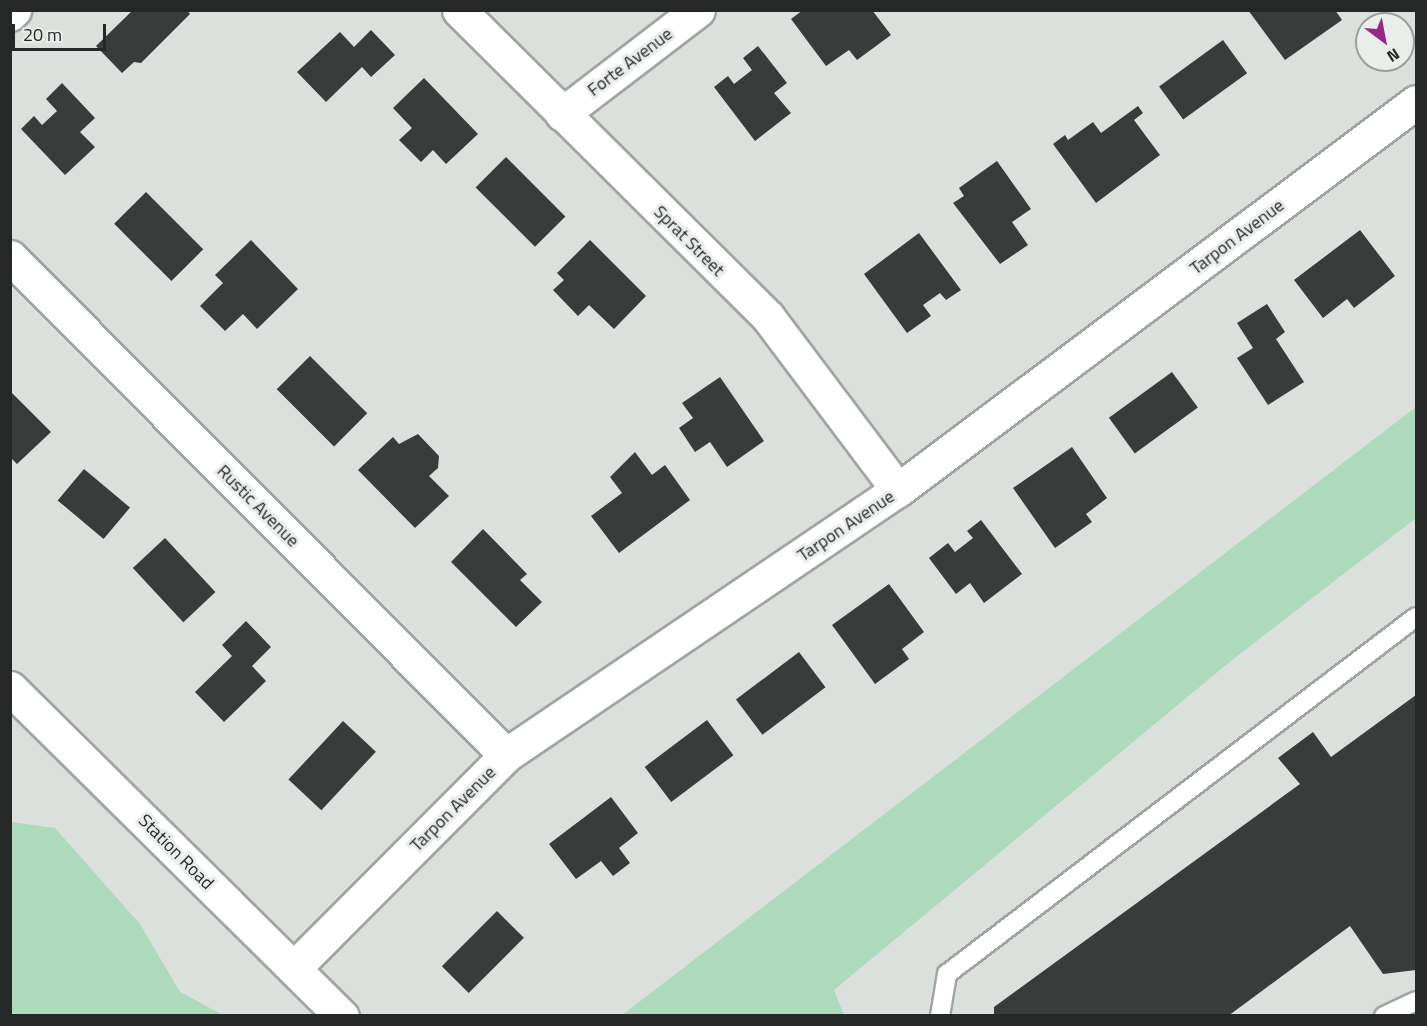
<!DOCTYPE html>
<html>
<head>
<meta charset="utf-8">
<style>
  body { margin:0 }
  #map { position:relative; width:1427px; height:1026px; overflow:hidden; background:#dbe0dd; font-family:"Titillium Web",sans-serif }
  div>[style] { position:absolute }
  .green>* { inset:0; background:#addaba }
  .building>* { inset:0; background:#393c3a; transform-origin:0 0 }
  .roads { filter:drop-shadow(2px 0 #a0a5a1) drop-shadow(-2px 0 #a0a5a1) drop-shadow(0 2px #a0a5a1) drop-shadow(0 -2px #a0a5a1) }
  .lane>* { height:18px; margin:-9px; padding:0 9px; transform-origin:9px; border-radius:9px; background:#fff }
  .street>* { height:33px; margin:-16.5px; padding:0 16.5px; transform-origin:16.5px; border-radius:16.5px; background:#fff }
  .secondary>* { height:33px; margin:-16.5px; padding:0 16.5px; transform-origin:16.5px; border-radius:16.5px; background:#fff }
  span { translate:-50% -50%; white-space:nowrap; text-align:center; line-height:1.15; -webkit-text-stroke:6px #e9eeea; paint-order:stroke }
  .street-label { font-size:18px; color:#262827 }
  .frame { position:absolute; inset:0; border:12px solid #262827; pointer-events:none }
  .north { position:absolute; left:1355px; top:12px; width:60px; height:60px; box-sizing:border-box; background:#e9eeea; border:2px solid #9b9f9c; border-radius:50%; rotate:148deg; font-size:16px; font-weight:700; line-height:24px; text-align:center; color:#262827 }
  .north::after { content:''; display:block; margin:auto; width:21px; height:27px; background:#962787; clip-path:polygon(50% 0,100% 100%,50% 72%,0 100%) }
  .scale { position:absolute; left:12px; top:24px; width:94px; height:27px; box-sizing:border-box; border:3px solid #262827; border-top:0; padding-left:8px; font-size:18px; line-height:21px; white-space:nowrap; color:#262827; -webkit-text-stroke:4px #e9eeea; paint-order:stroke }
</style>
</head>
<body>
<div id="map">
  <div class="green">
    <i style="clip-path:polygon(1416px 407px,1416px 518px,1232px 660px,834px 990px,844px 1015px,622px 1015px)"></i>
    <i style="clip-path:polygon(11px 822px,55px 828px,140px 924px,180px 992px,223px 1015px,11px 1015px)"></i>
  </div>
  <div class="building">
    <i style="clip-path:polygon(133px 10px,187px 10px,190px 14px,141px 63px,134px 62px,122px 73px,96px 46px)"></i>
    <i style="clip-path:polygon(803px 10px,872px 10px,891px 35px,857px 60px,849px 50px,826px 66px,791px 19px)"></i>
    <i style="clip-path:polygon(1248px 10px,1335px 10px,1342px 20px,1285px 60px)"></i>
    <i style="clip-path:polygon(371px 30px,395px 55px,371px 77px,362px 67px,326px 102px,297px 72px,340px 32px,354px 47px)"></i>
    <i style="left:1223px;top:40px;width:41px;height:79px;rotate:54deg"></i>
    <i style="clip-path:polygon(758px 46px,787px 83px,774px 93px,791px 113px,755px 141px,714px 87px,728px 76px,734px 84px,752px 70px,743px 58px)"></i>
    <i style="clip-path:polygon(424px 78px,478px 134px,446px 164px,433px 150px,421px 162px,399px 140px,412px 128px,393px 108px)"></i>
    <i style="clip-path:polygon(62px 83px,95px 118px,80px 132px,95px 147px,65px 175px,21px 129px,34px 116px,42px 125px,57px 111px,46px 99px)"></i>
    <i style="clip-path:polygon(1138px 106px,1143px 113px,1134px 120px,1160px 155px,1096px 203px,1053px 144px,1065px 135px,1068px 140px,1093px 122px,1101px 133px)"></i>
    <i style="left:506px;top:157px;width:84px;height:43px;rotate:45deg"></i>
    <i style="clip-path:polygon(997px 161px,1031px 209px,1012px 222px,1028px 245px,1000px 264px,953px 203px,964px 196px,959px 188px)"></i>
    <i style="left:146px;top:192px;width:81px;height:45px;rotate:45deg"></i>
    <i style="clip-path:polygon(1360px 230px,1395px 276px,1354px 308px,1347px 299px,1323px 318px,1294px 280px)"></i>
    <i style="clip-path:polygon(919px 233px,961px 290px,946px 300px,940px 293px,923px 305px,931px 316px,907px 333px,864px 274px)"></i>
    <i style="clip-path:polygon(251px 240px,298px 289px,257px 329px,243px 314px,225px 331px,200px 306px,223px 283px,215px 275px)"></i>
    <i style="clip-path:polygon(590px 240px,646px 296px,614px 329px,589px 305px,578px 316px,553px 290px,564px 280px,557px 273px)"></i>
    <i style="clip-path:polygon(1267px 304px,1285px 332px,1276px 339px,1304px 382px,1268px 405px,1237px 358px,1253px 348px,1237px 323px)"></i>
    <i style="left:310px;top:356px;width:81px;height:47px;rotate:45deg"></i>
    <i style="left:1172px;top:372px;width:44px;height:78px;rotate:54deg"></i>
    <i style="clip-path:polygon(720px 377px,764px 441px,727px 467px,710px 442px,695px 452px,679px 428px,693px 418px,682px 403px)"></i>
    <i style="clip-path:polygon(10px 391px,51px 432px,17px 464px,10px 457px)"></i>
    <i style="clip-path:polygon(418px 434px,439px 456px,438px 468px,429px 476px,449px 496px,415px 528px,358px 470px,393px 437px,399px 444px)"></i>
    <i style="clip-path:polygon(1072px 447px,1107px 498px,1086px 514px,1092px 522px,1055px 548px,1013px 488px)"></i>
    <i style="clip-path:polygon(635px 452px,652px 475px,665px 465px,690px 500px,619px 553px,591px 516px,622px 493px,610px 477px)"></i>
    <i style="left:84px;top:469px;width:60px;height:41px;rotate:40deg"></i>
    <i style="clip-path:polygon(981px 520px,1022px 574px,984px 603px,970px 583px,956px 594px,929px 558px,948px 543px,955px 552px,973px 538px,967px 531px)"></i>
    <i style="clip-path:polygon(483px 529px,527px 574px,520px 580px,542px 602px,516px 627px,451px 562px)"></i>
    <i style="left:165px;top:538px;width:74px;height:44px;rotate:47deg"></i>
    <i style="clip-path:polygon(889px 584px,924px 632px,902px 649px,909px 659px,875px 684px,832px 625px)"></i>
    <i style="clip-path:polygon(246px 621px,271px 647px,252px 666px,266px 681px,224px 722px,195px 692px,232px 656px,222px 645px)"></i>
    <i style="left:799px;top:652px;width:44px;height:79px;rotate:53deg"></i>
    <i style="clip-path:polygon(1416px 695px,1416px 970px,1383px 974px,1350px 926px,1228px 1016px,994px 1016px,994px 1007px,1300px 784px,1278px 758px,1313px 732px,1331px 757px)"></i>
    <i style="left:707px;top:720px;width:44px;height:78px;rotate:53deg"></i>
    <i style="left:343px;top:721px;width:45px;height:80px;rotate:43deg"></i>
    <i style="clip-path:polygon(611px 797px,638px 833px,619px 848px,630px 863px,613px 876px,601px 861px,576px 879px,549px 844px)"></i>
    <i style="left:497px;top:911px;width:38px;height:78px;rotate:45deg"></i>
  </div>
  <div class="roads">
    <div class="lane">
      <i style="left:940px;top:1016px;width:43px;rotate:-80.5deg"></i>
      <i style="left:947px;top:974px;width:589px;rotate:-37.28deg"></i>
      <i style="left:1384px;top:1016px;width:35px;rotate:-25deg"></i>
    </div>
    <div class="street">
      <i style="left:459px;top:10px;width:436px;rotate:44.8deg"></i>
      <i style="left:768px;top:317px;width:216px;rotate:53.1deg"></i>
      <i style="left:10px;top:14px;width:6px;rotate:-45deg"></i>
      <i style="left:562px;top:114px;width:171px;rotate:-37.4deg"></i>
      <i style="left:10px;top:257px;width:703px;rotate:45.12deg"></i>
      <i style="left:294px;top:968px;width:301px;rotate:-45.1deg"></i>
      <i style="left:506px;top:755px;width:473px;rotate:-34.1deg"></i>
      <i style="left:898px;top:490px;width:647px;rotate:-36.83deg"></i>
    </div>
    <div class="secondary">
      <i style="left:10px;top:688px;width:467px;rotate:44.7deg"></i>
    </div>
  </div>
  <div class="street-label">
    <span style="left:630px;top:62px;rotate:-37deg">Forte Avenue</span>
    <span style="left:1237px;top:237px;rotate:-37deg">Tarpon Avenue</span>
    <span style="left:689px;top:241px;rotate:45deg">Sprat Street</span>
    <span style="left:258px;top:506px;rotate:45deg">Rustic Avenue</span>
    <span style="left:846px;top:526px;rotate:-34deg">Tarpon Avenue</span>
    <span style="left:453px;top:809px;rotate:-45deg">Tarpon Avenue</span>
    <span style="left:176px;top:852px;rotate:45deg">Station Road</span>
  </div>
  <div class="frame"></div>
  <div class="north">N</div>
  <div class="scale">20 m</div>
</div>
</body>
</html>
